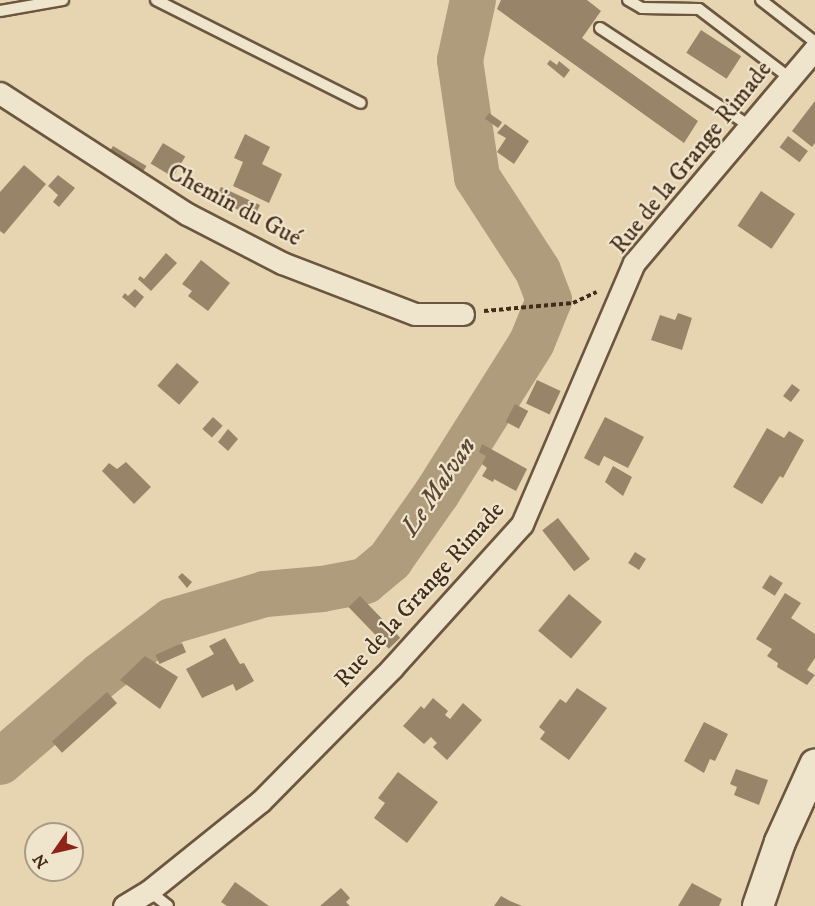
<!DOCTYPE html>
<html>
<head>
<meta charset="utf-8">
<style>
  body { margin:0 }
  #map { position:relative; width:815px; height:906px; overflow:hidden; background:#e6d5b0; font-family:"IM FELL DW Pica",serif }
  div>[style] { position:absolute }
  .river>* { height:46px; margin:-23px; padding:0 23px; transform-origin:23px; border-radius:23px; background:#af9c7d }
  .building>* { inset:0; background:#988468; transform-origin:0 0 }
  .path>* { height:4px; margin-top:-2px; transform-origin:0; background:repeating-linear-gradient(90deg,#442c1a 0 4.5px,transparent 0 7.5px) }
  .roads { filter:drop-shadow(2px 0 #6c5640) drop-shadow(-2px 0 #6c5640) drop-shadow(0 2px #6c5640) drop-shadow(0 -2px #6c5640) }
  .lane>* { height:10px; margin:-5px; padding:0 5px; transform-origin:5px; border-radius:5px; background:#efe4cc }
  .street>* { height:21px; margin:-10.5px; padding:0 10.5px; transform-origin:10.5px; border-radius:10.5px; background:#efe4cc }
  .secondary>* { height:30px; margin:-15px; padding:0 15px; transform-origin:15px; border-radius:15px; background:#efe4cc }
  span { translate:-50% -50%; white-space:nowrap; text-align:center; line-height:1.15; -webkit-text-stroke:4.5px #efe4cc; paint-order:stroke }
  .street-label { font-size:24px; color:#442c1a }
  .water-label { font-size:26px; color:#5f4833; font-style:italic }
  .north { position:absolute; left:24px; top:822px; width:60px; height:60px; box-sizing:border-box; background:#efe4cc; border:2px solid #ab9a85; border-radius:50%; rotate:236deg; font-size:16px; font-weight:700; line-height:24px; text-align:center; color:#442c1a }
  .north::after { content:''; display:block; margin:auto; width:21px; height:27px; background:#8f2418; clip-path:polygon(50% 0,100% 100%,50% 72%,0 100%) }
</style>
</head>
<body>
<div id="map">
  <div class="river">
    <i style="left:0;top:762px;width:133px;rotate:-40.7deg"></i>
    <i style="left:101px;top:675px;width:89px;rotate:-37.3deg"></i>
    <i style="left:172px;top:621px;width:97px;rotate:-16.2deg"></i>
    <i style="left:265px;top:594px;width:57px;rotate:-5deg"></i>
    <i style="left:322px;top:589px;width:44px;rotate:-10.5deg"></i>
    <i style="left:365px;top:581px;width:33px;rotate:-40deg"></i>
    <i style="left:390px;top:560px;width:82px;rotate:-55deg"></i>
    <i style="left:437px;top:493px;width:178px;rotate:-57.8deg"></i>
    <i style="left:532px;top:342px;width:45px;rotate:-68deg"></i>
    <i style="left:549px;top:300px;width:31px;rotate:-111deg"></i>
    <i style="left:538px;top:271px;width:112px;rotate:-123deg"></i>
    <i style="left:477px;top:177px;width:118px;rotate:-98.3deg"></i>
    <i style="left:460px;top:60px;width:61px;rotate:-77.8deg"></i>
  </div>
  <div class="building">
    <i style="clip-path:polygon(501px 0,587px 0,601px 11px,582px 38px,698px 121px,684px 143px,497px 9px)"></i>
    <i style="left:701px;top:30px;width:48px;height:27px;rotate:33deg"></i>
    <i style="clip-path:polygon(550px 60px,557px 65px,559px 61px,570px 70px,564px 78px,547px 64px)"></i>
    <i style="clip-path:polygon(815px 101px,815px 143px,812px 147px,792px 131px)"></i>
    <i style="left:489px;top:113px;width:16px;height:7px;rotate:35deg"></i>
    <i style="clip-path:polygon(505px 124px,529px 141px,514px 164px,497px 152px,506px 138px,497px 133px)"></i>
    <i style="clip-path:polygon(245px 134px,270px 147px,262px 164px,282px 174px,269px 203px,233px 186px,243px 162px,234px 158px)"></i>
    <i style="left:788px;top:136px;width:25px;height:14px;rotate:37deg"></i>
    <i style="left:163px;top:143px;width:26px;height:24px;rotate:31deg"></i>
    <i style="left:113px;top:146px;width:39px;height:9px;rotate:31deg"></i>
    <i style="clip-path:polygon(24px 165px,46px 184px,4px 234px,0 231px,0 192px)"></i>
    <i style="clip-path:polygon(58px 175px,75px 188px,59px 207px,53px 202px,58px 195px,48px 186px)"></i>
    <i style="clip-path:polygon(221px 187px,260px 205px,254px 218px,215px 198px)"></i>
    <i style="left:761px;top:191px;width:41px;height:42px;rotate:34deg"></i>
    <i style="clip-path:polygon(166px 253px,177px 263px,151px 291px,138px 279px,140px 276px,144px 279px)"></i>
    <i style="clip-path:polygon(201px 260px,230px 283px,208px 311px,188px 296px,192px 291px,182px 284px)"></i>
    <i style="clip-path:polygon(135px 289px,144px 297px,135px 308px,122px 297px,125px 293px,128px 296px)"></i>
    <i style="clip-path:polygon(678px 313px,692px 318px,682px 350px,651px 340px,660px 315px,675px 320px)"></i>
    <i style="left:177px;top:363px;width:29px;height:30px;rotate:41deg"></i>
    <i style="left:537px;top:380px;width:26px;height:26px;rotate:25deg"></i>
    <i style="left:792px;top:384px;width:10px;height:15px;rotate:37deg"></i>
    <i style="left:515px;top:404px;width:15px;height:20px;rotate:28deg"></i>
    <i style="left:213px;top:417px;width:13px;height:16px;rotate:42deg"></i>
    <i style="clip-path:polygon(605px 417px,644px 437px,628px 468px,604px 456px,599px 466px,584px 458px)"></i>
    <i style="clip-path:polygon(767px 428px,784px 438px,789px 431px,804px 440px,783px 478px,780px 476px,762px 504px,733px 487px)"></i>
    <i style="clip-path:polygon(228px 429px,238px 439px,228px 451px,218px 442px)"></i>
    <i style="clip-path:polygon(482px 444px,527px 469px,516px 491px,494px 479px,493px 482px,482px 476px,487px 468px,482px 464px,486px 456px,479px 452px)"></i>
    <i style="clip-path:polygon(126px 462px,151px 487px,134px 504px,102px 471px,109px 463px,117px 469px)"></i>
    <i style="clip-path:polygon(613px 466px,632px 477px,623px 496px,605px 482px)"></i>
    <i style="left:558px;top:518px;width:52px;height:20px;rotate:52deg"></i>
    <i style="left:635px;top:552px;width:13px;height:13px;rotate:32deg"></i>
    <i style="clip-path:polygon(182px 573px,192px 582px,187px 588px,178px 577px)"></i>
    <i style="left:770px;top:575px;width:15px;height:15px;rotate:32deg"></i>
    <i style="clip-path:polygon(785px 593px,801px 603px,791px 618px,815px 634px,815px 658px,807px 670px,815px 675px,807px 685px,777px 667px,778px 663px,767px 656px,772px 649px,756px 639px)"></i>
    <i style="left:569px;top:594px;width:43px;height:48px;rotate:40deg"></i>
    <i style="left:360px;top:596px;width:58px;height:16px;rotate:46deg"></i>
    <i style="clip-path:polygon(225px 638px,240px 664px,244px 663px,254px 681px,236px 691px,233px 684px,202px 698px,186px 669px,214px 654px,209px 646px)"></i>
    <i style="left:182px;top:643px;width:10px;height:29px;rotate:66deg"></i>
    <i style="clip-path:polygon(145px 656px,178px 677px,160px 709px,120px 680px)"></i>
    <i style="clip-path:polygon(577px 688px,607px 708px,569px 760px,540px 739px,545px 732px,539px 727px,560px 699px,566px 703px)"></i>
    <i style="left:107px;top:692px;width:15px;height:74px;rotate:48deg"></i>
    <i style="clip-path:polygon(433px 698px,448px 711px,445px 715px,450px 719px,463px 703px,482px 720px,447px 760px,433px 747px,437px 743px,431px 737px,424px 744px,403px 726px,421px 706px,424px 709px)"></i>
    <i style="clip-path:polygon(704px 722px,728px 734px,715px 761px,710px 759px,704px 773px,684px 761px)"></i>
    <i style="clip-path:polygon(736px 769px,768px 780px,759px 805px,734px 795px,737px 787px,730px 784px)"></i>
    <i style="clip-path:polygon(398px 772px,438px 802px,407px 843px,374px 818px,385px 803px,378px 798px)"></i>
    <i style="clip-path:polygon(235px 882px,269px 906px,227px 906px,221px 902px)"></i>
    <i style="clip-path:polygon(692px 883px,722px 899px,719px 906px,678px 906px)"></i>
    <i style="clip-path:polygon(341px 888px,350px 898px,346px 902px,350px 906px,320px 906px)"></i>
    <i style="clip-path:polygon(501px 896px,510px 901px,522px 906px,494px 906px)"></i>
  </div>
  <div class="path">
    <i style="left:484px;top:311px;width:89px;rotate:-5.1deg"></i>
    <i style="left:573px;top:303px;width:26px;rotate:-25deg"></i>
  </div>
  <div class="roads">
    <div class="lane">
      <i style="left:156px;top:0;width:229px;rotate:26.7deg"></i>
      <i style="left:628px;top:0;width:16px;rotate:30deg"></i>
      <i style="left:642px;top:8px;width:57px;rotate:1deg"></i>
      <i style="left:699px;top:9px;width:114px;rotate:37.2deg"></i>
      <i style="left:761px;top:0;width:68px;rotate:37.9deg"></i>
      <i style="left:0;top:11px;width:64px;rotate:-9.9deg"></i>
      <i style="left:600px;top:28px;width:179px;rotate:33.2deg"></i>
      <i style="left:149px;top:891px;width:24px;rotate:38deg"></i>
    </div>
    <div class="street">
      <i style="left:0;top:93px;width:223px;rotate:32.9deg"></i>
      <i style="left:187px;top:214px;width:107px;rotate:27.3deg"></i>
      <i style="left:282px;top:263px;width:142px;rotate:21deg"></i>
      <i style="left:415px;top:314px;width:48px"></i>
      <i style="left:124px;top:906px;width:29px;rotate:-31deg"></i>
      <i style="left:149px;top:891px;width:144px;rotate:-38.8deg"></i>
      <i style="left:261px;top:801px;width:187px;rotate:-45.4deg"></i>
      <i style="left:392px;top:668px;width:194px;rotate:-47.9deg"></i>
      <i style="left:522px;top:524px;width:284px;rotate:-66.8deg"></i>
      <i style="left:634px;top:263px;width:280px;rotate:-49.8deg"></i>
    </div>
    <div class="secondary">
      <i style="left:758px;top:906px;width:68px;rotate:-71deg"></i>
      <i style="left:780px;top:842px;width:85px;rotate:-65.6deg"></i>
    </div>
  </div>
  <div class="street-label">
    <span style="left:692px;top:158px;rotate:-51deg">Rue de la Grange Rimade</span>
    <span style="left:234px;top:206px;rotate:28deg">Chemin du Gué</span>
    <span style="left:420px;top:595px;rotate:-48deg">Rue de la Grange Rimade</span>
  </div>
  <div class="water-label">
    <span style="left:439px;top:487px;rotate:-56deg">Le Malvan</span>
  </div>
  <div class="north">N</div>
</div>
</body>
</html>
